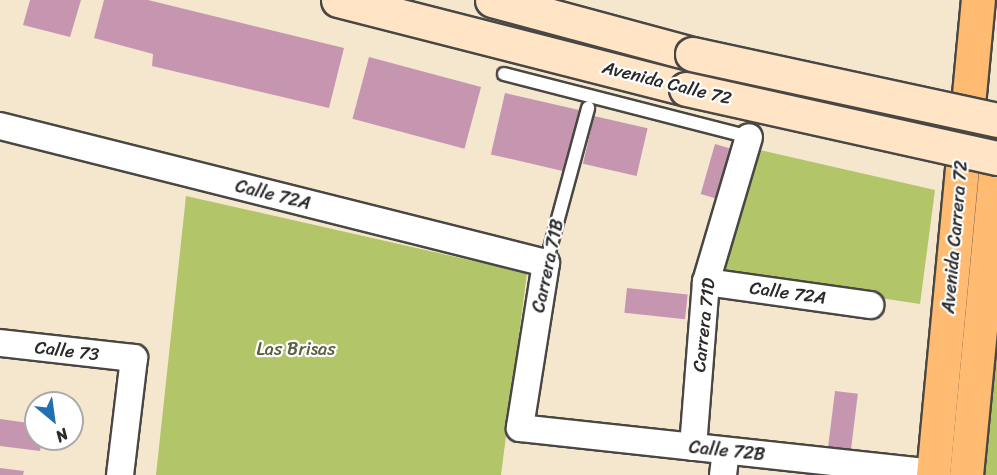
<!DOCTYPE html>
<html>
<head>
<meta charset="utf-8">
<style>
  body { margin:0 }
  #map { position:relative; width:997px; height:475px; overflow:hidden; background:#f4e7ce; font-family:Sriracha,sans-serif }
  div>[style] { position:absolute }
  .green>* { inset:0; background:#b2c569 }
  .building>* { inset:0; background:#c696b1; transform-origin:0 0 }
  .roads { filter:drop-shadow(2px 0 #494743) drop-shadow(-2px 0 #494743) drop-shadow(0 2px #494743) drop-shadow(0 -2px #494743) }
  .lane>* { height:12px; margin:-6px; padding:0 6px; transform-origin:6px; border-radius:6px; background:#fff }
  .street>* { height:26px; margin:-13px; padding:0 13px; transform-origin:13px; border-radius:13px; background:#fff }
  .secondary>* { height:33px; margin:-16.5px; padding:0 16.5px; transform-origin:16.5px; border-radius:16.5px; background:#ffe4c6 }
  .highway>* { height:33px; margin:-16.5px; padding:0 16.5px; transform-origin:16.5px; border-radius:16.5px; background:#febb71 }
  .bridges { filter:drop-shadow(2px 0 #494743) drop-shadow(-2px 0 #494743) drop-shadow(0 2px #494743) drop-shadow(0 -2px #494743) }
  .secondary-bridge>* { height:33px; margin:-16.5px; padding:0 16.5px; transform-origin:16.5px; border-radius:16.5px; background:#ffe4c6 }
  span { translate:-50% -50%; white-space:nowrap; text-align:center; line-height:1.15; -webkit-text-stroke:4.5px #fff; paint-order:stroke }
  .street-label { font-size:18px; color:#2b2b2b }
  .park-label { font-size:18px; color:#5a6141 }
  .north { position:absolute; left:24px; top:391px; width:60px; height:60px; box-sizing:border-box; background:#fff; border:2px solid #aaa; border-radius:50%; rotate:151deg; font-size:16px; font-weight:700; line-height:24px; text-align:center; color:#2b2b2b }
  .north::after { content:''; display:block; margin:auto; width:21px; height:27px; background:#1f6fb2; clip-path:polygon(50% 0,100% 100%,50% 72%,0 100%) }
</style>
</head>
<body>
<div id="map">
  <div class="green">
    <i style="clip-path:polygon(760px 150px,935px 190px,920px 304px,720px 274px)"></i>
    <i style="clip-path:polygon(186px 196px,527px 273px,501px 475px,156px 475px)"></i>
    <i style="clip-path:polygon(997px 304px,997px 475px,979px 475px)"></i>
  </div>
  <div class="building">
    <i style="clip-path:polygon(30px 0,81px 0,70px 37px,23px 25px)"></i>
    <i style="clip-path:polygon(104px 0,148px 0,344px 48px,329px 108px,152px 66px,153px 54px,94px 38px)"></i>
    <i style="left:369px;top:57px;width:116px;height:64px;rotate:15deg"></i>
    <i style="left:505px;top:93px;width:77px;height:63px;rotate:13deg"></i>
    <i style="left:594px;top:116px;width:55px;height:49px;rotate:13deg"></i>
    <i style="left:715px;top:144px;width:25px;height:52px;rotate:16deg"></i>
    <i style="left:627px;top:288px;width:61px;height:25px;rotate:6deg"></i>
    <i style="left:835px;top:391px;width:23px;height:57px;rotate:7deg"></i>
    <i style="clip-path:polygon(0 419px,36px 424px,36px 439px,42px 439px,40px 451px,0 446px)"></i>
    <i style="clip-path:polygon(0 468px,24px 471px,23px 475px,0 475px)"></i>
  </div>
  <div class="roads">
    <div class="lane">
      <i style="left:504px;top:74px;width:253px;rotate:14.4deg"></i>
      <i style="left:546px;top:263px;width:161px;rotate:-74.8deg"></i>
    </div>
    <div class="street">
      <i style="left:0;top:126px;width:563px;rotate:14.09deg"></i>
      <i style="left:546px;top:263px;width:167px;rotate:99deg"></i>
      <i style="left:520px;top:428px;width:415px;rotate:6.2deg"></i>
      <i style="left:706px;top:282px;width:166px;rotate:8deg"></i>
      <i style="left:0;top:343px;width:135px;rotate:6.4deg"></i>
      <i style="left:134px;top:358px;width:118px;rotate:96.8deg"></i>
      <i style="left:693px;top:447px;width:166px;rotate:-85.5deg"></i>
      <i style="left:706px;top:282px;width:151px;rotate:-73.5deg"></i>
      <i style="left:723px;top:475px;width:24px;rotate:-83deg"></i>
    </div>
    <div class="secondary">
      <i style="left:338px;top:0;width:359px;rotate:14.3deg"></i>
      <i style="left:492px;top:0;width:207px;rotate:15.1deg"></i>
    </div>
    <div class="highway">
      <i style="left:933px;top:475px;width:477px;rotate:-84.6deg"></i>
      <i style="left:966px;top:475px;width:321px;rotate:-84.5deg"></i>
    </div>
  </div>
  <div class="bridges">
    <div class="secondary-bridge">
      <i style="left:692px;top:54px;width:312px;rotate:12.2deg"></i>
      <i style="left:686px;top:89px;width:319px;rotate:12.5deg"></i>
    </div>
  </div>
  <div class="street-label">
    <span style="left:667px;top:83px;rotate:14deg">Avenida Calle 72</span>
    <span style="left:273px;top:195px;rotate:14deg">Calle 72A</span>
    <span style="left:955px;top:237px;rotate:-85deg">Avenida Carrera 72</span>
    <span style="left:548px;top:266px;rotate:-78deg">Carrera 71B</span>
    <span style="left:788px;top:293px;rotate:8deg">Calle 72A</span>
    <span style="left:704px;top:325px;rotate:-84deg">Carrera 71D</span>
    <span style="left:67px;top:351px;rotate:7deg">Calle 73</span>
    <span style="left:727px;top:451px;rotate:6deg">Calle 72B</span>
  </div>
  <div class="park-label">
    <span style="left:296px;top:349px">Las Brisas</span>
  </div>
  <div class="north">N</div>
</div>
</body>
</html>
